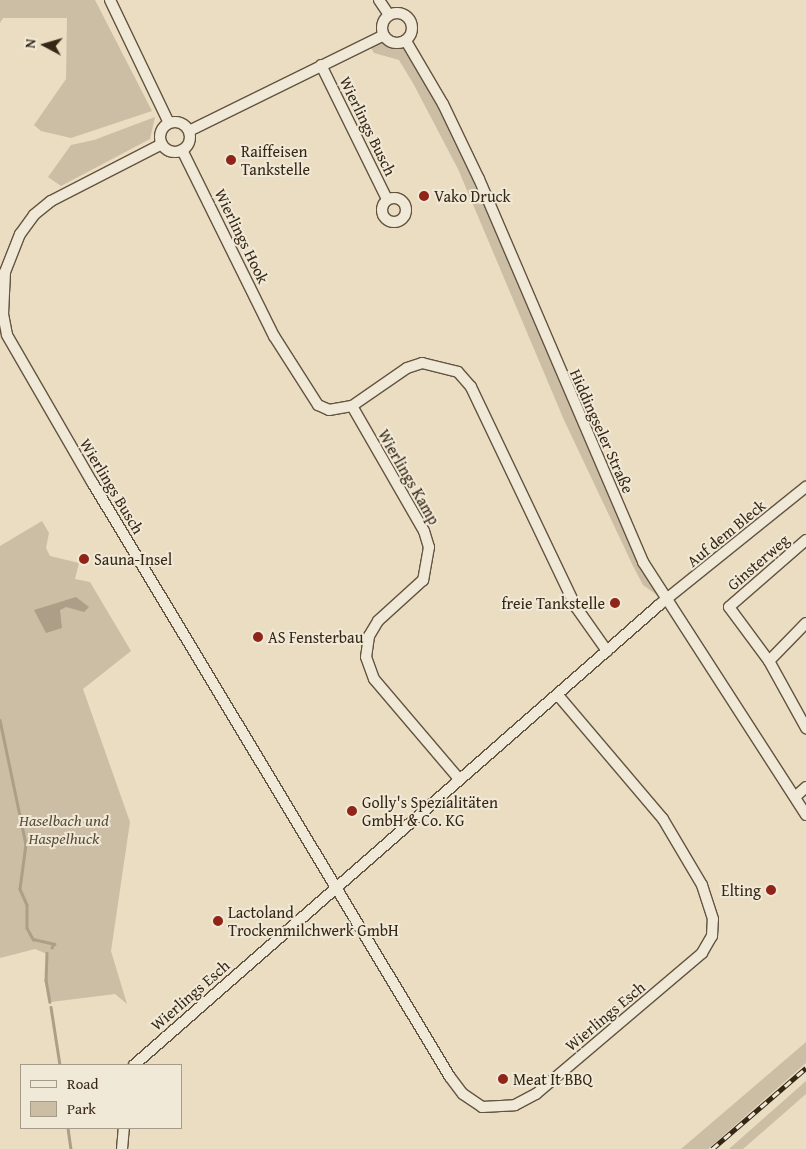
<!DOCTYPE html>
<html>
<head>
<meta charset="utf-8">
<style>
  body { margin:0 }
  #map { position:relative; width:806px; height:1149px; overflow:hidden; background:#eaddc1; font-family:"Gentium Book Plus",serif }
  div>[style] { position:absolute }
  .green>* { inset:0; background:#cbbea4 }
  .water>* { inset:0; background:#ad9f87 }
  .stream>* { height:2.5px; margin:-1.25px; padding:0 1.25px; transform-origin:1.25px; border-radius:1.25px; background:#ad9f87 }
  .roads { filter:drop-shadow(1px 0 #635440) drop-shadow(-1px 0 #635440) drop-shadow(0 1px #635440) drop-shadow(0 -1px #635440) }
  .minor>* { height:10px; margin:-5px; padding:0 5px; transform-origin:5px; border-radius:5px; background:#f1e9d7 }
  .minor>.ring { margin:-5px; padding:0; box-sizing:content-box; background:none; border:10px solid #f1e9d7; border-radius:50% }
  .rail>* { height:4.5px; margin-top:-2.25px; transform-origin:0; background:repeating-linear-gradient(90deg,#f1e9d7 0 8px,#362715 0 16px); box-sizing:border-box; border-block:1px solid #362715 }
  .dots>* { width:14px; height:14px; translate:-50% -50%; box-sizing:border-box; border:2px solid #f1e9d7; border-radius:50% }
  span { translate:-50% -50%; white-space:nowrap; text-align:center; line-height:1.15; -webkit-text-stroke:4px #f1e9d7; paint-order:stroke }
  .street-label { font-size:16px; color:#362715 }
  .poi-label { font-size:16px; color:#362715 }
  .left { translate:0 -50%; text-align:left }
  .right { translate:-100% -50%; text-align:right }
  .park-label { font-size:16px; color:#5b4d39; font-style:italic }
  .legend { position:absolute; left:20px; top:1064px; width:162px; height:65px; box-sizing:border-box; background:#f1e9d7; border:1px solid #a69b89; margin:0; padding:6px 9px; list-style:none; font-size:15px; color:#362715 }
  .legend li { display:flex; align-items:center; gap:10px; height:25px }
  .legend b { width:25px; border:1px solid #a69b89 }
  .north { position:absolute; left:20px; top:20px; width:50px; height:50px; -webkit-text-stroke:4px #f1e9d7; paint-order:stroke; rotate:276deg; font-size:14px; font-weight:700; line-height:20px; text-align:center; color:#362715 }
  .north::after { content:''; display:block; margin:auto; width:18px; height:22px; background:#362715; clip-path:polygon(50% 0,100% 100%,50% 72%,0 100%) }
</style>
</head>
<body>
<div id="map">
  <div class="green">
    <i style="clip-path:polygon(0 0,95px 0,152px 111px,71px 138px,41px 131px,34px 125px,66px 79px,67px 18px,3px 18px,0 23px)"></i>
    <i style="clip-path:polygon(384px 35px,393px 42px,406px 41px,479px 179px,665px 601px,643px 585px,634px 568px,564px 420px,458px 169px,414px 85px,399px 60px,374px 53px,367px 41px)"></i>
    <i style="clip-path:polygon(155px 117px,150px 139px,61px 186px,48px 177px,71px 145px,94px 140px)"></i>
    <i style="clip-path:polygon(42px 521px,49px 533px,46px 548px,50px 556px,79px 563px,75px 579px,90px 582px,131px 651px,83px 689px,130px 822px,111px 951px,127px 1004px,115px 994px,51px 1002px,47px 994px,47px 954px,35px 949px,0 958px,0 546px)"></i>
    <i style="clip-path:polygon(806px 1042px,806px 1063px,708px 1149px,681px 1149px)"></i>
    <i style="clip-path:polygon(806px 1081px,806px 1094px,743px 1149px,729px 1149px)"></i>
  </div>
  <div class="water">
    <i style="clip-path:polygon(76px 597px,89px 607px,84px 612px,66px 607px,60px 610px,62px 628px,46px 633px,34px 610px)"></i>
  </div>
  <div class="stream">
    <i style="left:0;top:720px;width:127px;rotate:78.2deg"></i>
    <i style="left:26px;top:844px;width:45px;rotate:97.6deg"></i>
    <i style="left:20px;top:889px;width:17px;rotate:66deg"></i>
    <i style="left:27px;top:905px;width:23px;rotate:90deg"></i>
    <i style="left:27px;top:928px;width:13px;rotate:61deg"></i>
    <i style="left:33px;top:939px;width:22px;rotate:13deg"></i>
    <i style="left:54px;top:944px;width:4px;rotate:117deg"></i>
    <i style="left:47px;top:953px;width:27px;rotate:92deg"></i>
    <i style="left:46px;top:980px;width:22px;rotate:80deg"></i>
    <i style="left:51px;top:1007px;width:59px;rotate:81.2deg"></i>
    <i style="left:68px;top:1128px;width:21px;rotate:82deg"></i>
  </div>
  <div class="roads">
    <div class="minor">
      <i style="left:110px;top:0;width:136px;rotate:64.4deg"></i>
      <i style="left:379px;top:0;width:18px;rotate:56deg"></i>
      <i class="ring" style="left:382px;top:13px;width:20px;height:20px"></i>
      <i style="left:406px;top:41px;width:73px;rotate:59.6deg"></i>
      <i style="left:443px;top:104px;width:83px;rotate:64.4deg"></i>
      <i style="left:479px;top:179px;width:417px;rotate:66.8deg"></i>
      <i style="left:643px;top:562px;width:301px;rotate:57.2deg"></i>
      <i style="left:321px;top:65px;width:149px;rotate:63.8deg"></i>
      <i class="ring" style="left:160px;top:122px;width:20px;height:20px"></i>
      <i style="left:189px;top:131px;width:217px;rotate:-26.2deg"></i>
      <i style="left:162px;top:144px;width:125px;rotate:152.8deg"></i>
      <i style="left:51px;top:201px;width:22px;rotate:141deg"></i>
      <i style="left:34px;top:215px;width:24px;rotate:126deg"></i>
      <i style="left:20px;top:234px;width:41px;rotate:111.5deg"></i>
      <i style="left:5px;top:272px;width:42px;rotate:92.7deg"></i>
      <i style="left:3px;top:314px;width:21px;rotate:79deg"></i>
      <i style="left:7px;top:335px;width:170px;rotate:60deg"></i>
      <i style="left:92px;top:482px;width:694px;rotate:58.97deg"></i>
      <i style="left:450px;top:1077px;width:21px;rotate:53deg"></i>
      <i style="left:463px;top:1094px;width:23px;rotate:34deg"></i>
      <i style="left:482px;top:1107px;width:33px;rotate:-3deg"></i>
      <i style="left:515px;top:1105px;width:24px;rotate:-28deg"></i>
      <i style="left:536px;top:1094px;width:218px;rotate:-40.3deg"></i>
      <i style="left:702px;top:953px;width:20px;rotate:-60deg"></i>
      <i style="left:712px;top:936px;width:17px;rotate:-87deg"></i>
      <i style="left:713px;top:919px;width:36px;rotate:-108deg"></i>
      <i style="left:702px;top:885px;width:77px;rotate:-120.6deg"></i>
      <i style="left:663px;top:819px;width:162px;rotate:-130.3deg"></i>
      <i style="left:182px;top:150px;width:208px;rotate:63.7deg"></i>
      <i style="left:274px;top:336px;width:82px;rotate:57.5deg"></i>
      <i style="left:318px;top:405px;width:12px;rotate:24deg"></i>
      <i style="left:329px;top:410px;width:23px;rotate:-10deg"></i>
      <i style="left:352px;top:406px;width:67px;rotate:-34.6deg"></i>
      <i style="left:407px;top:368px;width:16px;rotate:-18deg"></i>
      <i style="left:422px;top:363px;width:37px;rotate:14deg"></i>
      <i style="left:458px;top:372px;width:20px;rotate:49deg"></i>
      <i style="left:471px;top:387px;width:244px;rotate:64.5deg"></i>
      <i style="left:576px;top:607px;width:54px;rotate:54.8deg"></i>
      <i class="ring" style="left:382px;top:198px;width:14px;height:14px"></i>
      <i style="left:352px;top:406px;width:144px;rotate:60.1deg"></i>
      <i style="left:424px;top:531px;width:17px;rotate:73deg"></i>
      <i style="left:429px;top:547px;width:34px;rotate:100deg"></i>
      <i style="left:423px;top:580px;width:61px;rotate:137.7deg"></i>
      <i style="left:378px;top:621px;width:17px;rotate:121deg"></i>
      <i style="left:369px;top:636px;width:21px;rotate:98deg"></i>
      <i style="left:366px;top:657px;width:23px;rotate:70deg"></i>
      <i style="left:374px;top:679px;width:131px;rotate:49.6deg"></i>
      <i style="left:806px;top:540px;width:102px;rotate:139deg"></i>
      <i style="left:729px;top:607px;width:67px;rotate:53.5deg"></i>
      <i style="left:769px;top:661px;width:77px;rotate:61.1deg"></i>
      <i style="left:769px;top:661px;width:53px;rotate:-45.8deg"></i>
      <i style="left:795px;top:797px;width:15px;rotate:-42deg"></i>
      <i style="left:134px;top:1065px;width:698px;rotate:-41.22deg"></i>
      <i style="left:659px;top:605px;width:189px;rotate:-38.8deg"></i>
      <i style="left:122px;top:1149px;width:21px;rotate:-85deg"></i>
    </div>
  </div>
  <div class="rail">
    <i style="left:712px;top:1149px;width:124px;rotate:-40.8deg"></i>
  </div>
  <div class="dots">
    <i style="left:231px;top:160px;background:#8f2418"></i>
    <i style="left:424px;top:196px;background:#8f2418"></i>
    <i style="left:84px;top:559px;background:#8f2418"></i>
    <i style="left:615px;top:603px;background:#8f2418"></i>
    <i style="left:258px;top:637px;background:#8f2418"></i>
    <i style="left:352px;top:811px;background:#8f2418"></i>
    <i style="left:771px;top:890px;background:#8f2418"></i>
    <i style="left:218px;top:921px;background:#8f2418"></i>
    <i style="left:503px;top:1079px;background:#8f2418"></i>
  </div>
  <div class="street-label">
    <span style="left:368px;top:126px;rotate:64deg">Wierlings Busch</span>
    <span style="left:242px;top:236px;rotate:64deg">Wierlings Hook</span>
    <span style="left:602px;top:431px;rotate:66deg">Hiddingseler Straße</span>
    <span style="left:409px;top:477px;rotate:60deg">Wierlings Kamp</span>
    <span style="left:112px;top:486px;rotate:59deg">Wierlings Busch</span>
    <span style="left:726px;top:533px;rotate:-39deg">Auf dem Bleck</span>
    <span style="left:758px;top:562px;rotate:-41deg">Ginsterweg</span>
    <span style="left:190px;top:995px;rotate:-41deg">Wierlings Esch</span>
    <span style="left:605px;top:1016px;rotate:-40deg">Wierlings Esch</span>
  </div>
  <div class="poi-label">
    <span class="left" style="left:241px;top:160px">Raiffeisen<br>Tankstelle</span>
    <span class="left" style="left:434px;top:196px">Vako Druck</span>
    <span class="left" style="left:94px;top:559px">Sauna-Insel</span>
    <span class="right" style="left:605px;top:603px">freie Tankstelle</span>
    <span class="left" style="left:268px;top:637px">AS Fensterbau</span>
    <span class="left" style="left:362px;top:811px">Golly's Spezialitäten<br>GmbH &amp; Co. KG</span>
    <span class="right" style="left:761px;top:890px">Elting</span>
    <span class="left" style="left:228px;top:921px">Lactoland<br>Trockenmilchwerk GmbH</span>
    <span class="left" style="left:513px;top:1079px">Meat It BBQ</span>
  </div>
  <div class="park-label">
    <span style="left:64px;top:829px">Haselbach und<br>Haspelhuck</span>
  </div>
  <ul class="legend">
  <li><b style="height:6px;background:#f1e9d7"></b>Road</li>
  <li><b style="height:14px;background:#cbbea4"></b>Park</li>
  </ul>
  <div class="north">N</div>
</div>
</body>
</html>
